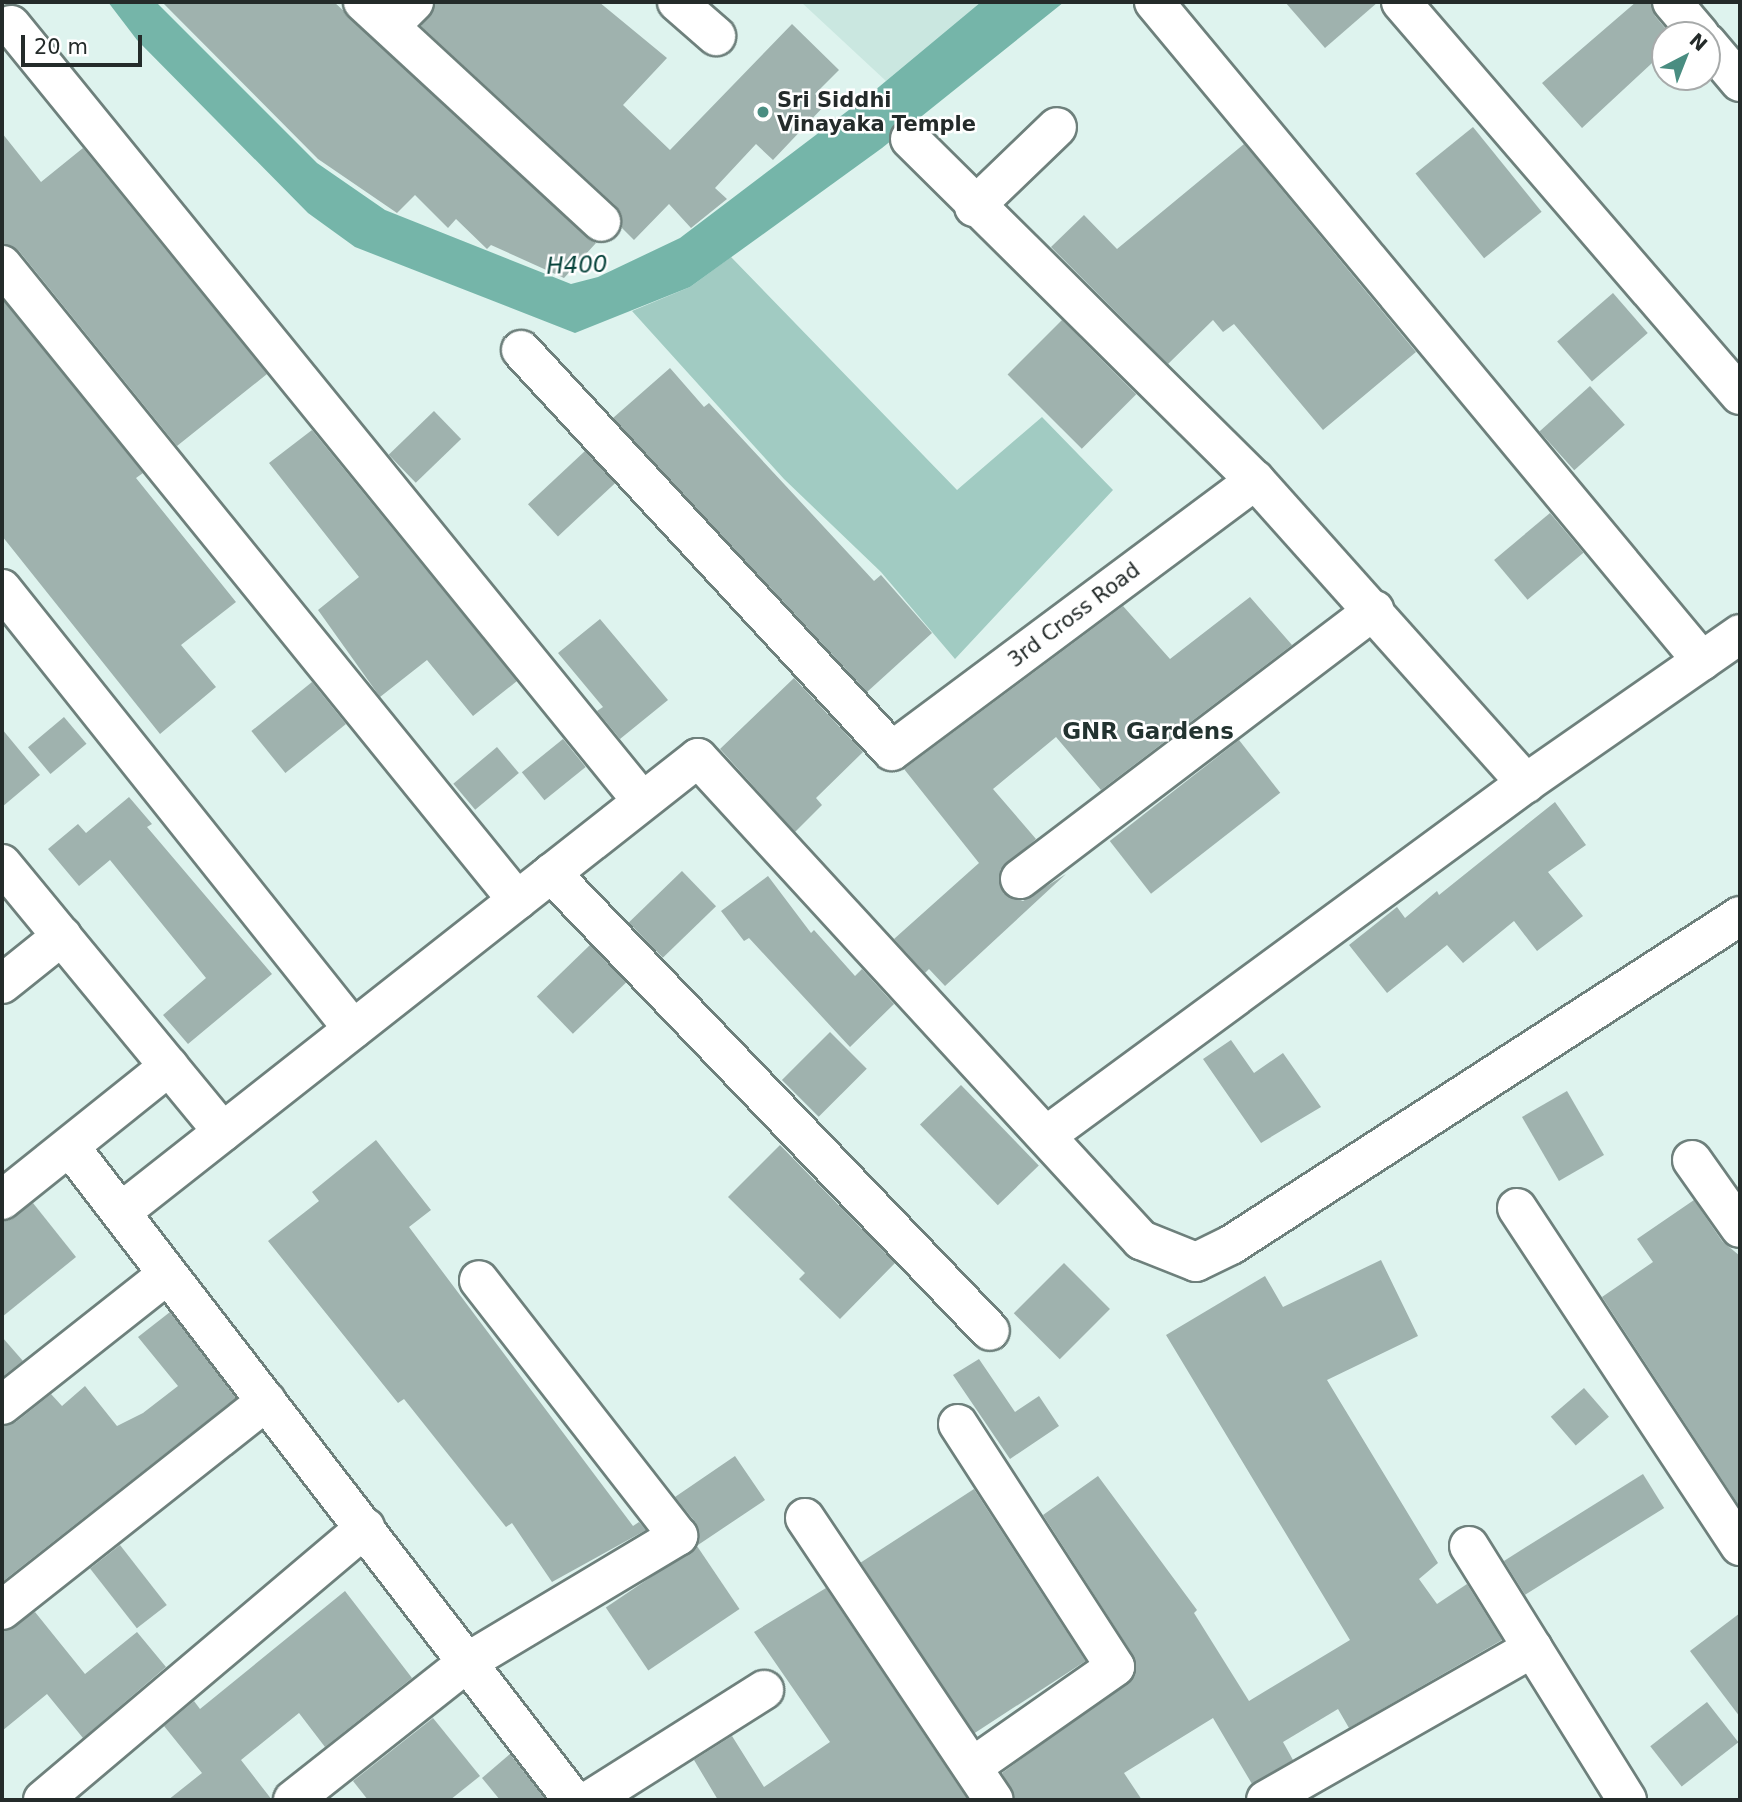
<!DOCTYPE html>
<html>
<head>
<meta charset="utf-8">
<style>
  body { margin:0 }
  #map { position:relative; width:1742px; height:1802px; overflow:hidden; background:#def3ee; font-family:"DejaVu Sans",sans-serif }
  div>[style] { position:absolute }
  .built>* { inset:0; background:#cae7e0 }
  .green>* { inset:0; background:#a1cbc2 }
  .water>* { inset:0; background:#75b5a9 }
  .building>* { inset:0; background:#9fb2ae; transform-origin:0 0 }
  .roads { filter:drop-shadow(2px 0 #6e807c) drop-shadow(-2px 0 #6e807c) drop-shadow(0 2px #6e807c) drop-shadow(0 -2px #6e807c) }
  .minor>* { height:38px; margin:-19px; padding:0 19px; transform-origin:19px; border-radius:19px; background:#fff }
  .dots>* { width:19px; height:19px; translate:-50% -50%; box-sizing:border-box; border:4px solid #fff; border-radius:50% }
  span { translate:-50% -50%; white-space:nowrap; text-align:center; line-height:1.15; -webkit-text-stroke:5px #fff; paint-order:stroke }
  .poi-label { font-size:21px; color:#242b2a; font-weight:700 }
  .left { translate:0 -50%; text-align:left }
  .street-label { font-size:21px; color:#242b2a }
  .water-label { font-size:23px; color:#08443c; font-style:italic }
  .neighbourhood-label { font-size:23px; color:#233330; font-weight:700 }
  .frame { position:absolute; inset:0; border:4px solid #242b2a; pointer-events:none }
  .north { position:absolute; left:1651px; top:21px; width:70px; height:70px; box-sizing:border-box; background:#fff; border:2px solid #a7aaaa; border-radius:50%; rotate:42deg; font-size:19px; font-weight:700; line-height:28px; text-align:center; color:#242b2a }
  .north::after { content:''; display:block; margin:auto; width:24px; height:32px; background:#498d81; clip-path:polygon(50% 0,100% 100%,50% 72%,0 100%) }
  .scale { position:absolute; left:21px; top:35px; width:121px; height:32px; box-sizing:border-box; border:4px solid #242b2a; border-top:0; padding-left:9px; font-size:21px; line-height:24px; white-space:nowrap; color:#242b2a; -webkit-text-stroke:5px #fff; paint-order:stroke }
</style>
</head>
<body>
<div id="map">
  <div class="built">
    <i style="clip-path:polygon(801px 2px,981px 2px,886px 81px)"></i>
  </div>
  <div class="green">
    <i style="clip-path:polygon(731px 257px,957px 490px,1042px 417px,1113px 490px,955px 659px,881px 572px,784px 479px,632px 311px,690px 287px)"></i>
  </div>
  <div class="water">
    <i style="clip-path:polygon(108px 2px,156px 2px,317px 163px,385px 210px,571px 284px,598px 277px,680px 238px,874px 91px,981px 2px,1064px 2px,882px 148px,690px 287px,575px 333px,355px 247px,308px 213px,137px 40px)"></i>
  </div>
  <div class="building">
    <i style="clip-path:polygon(162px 2px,334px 2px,596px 243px,564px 278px,491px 245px,487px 249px,456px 219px,448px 228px,415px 195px,397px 213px,318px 159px)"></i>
    <i style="clip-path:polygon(435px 2px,599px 2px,667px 58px,623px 105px,670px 150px,792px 24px,839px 70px,815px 94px,826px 104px,773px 160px,756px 144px,715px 188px,727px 199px,691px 228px,669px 204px,634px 240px,622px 228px,616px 206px,421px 26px)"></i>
    <i style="clip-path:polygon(1285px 2px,1378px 2px,1325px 48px)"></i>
    <i style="clip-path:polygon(1636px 2px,1651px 2px,1655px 16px,1671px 35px,1665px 35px,1665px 51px,1582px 128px,1542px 83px)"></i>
    <i style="left:1473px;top:127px;width:109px;height:74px;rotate:51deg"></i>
    <i style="clip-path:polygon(2px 133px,41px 182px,83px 148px,267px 374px,177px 446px,19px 251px,2px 244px)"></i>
    <i style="clip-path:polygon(1244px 144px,1416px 352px,1323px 430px,1234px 324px,1223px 332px,1213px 320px,1168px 364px,1051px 247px,1084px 215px,1117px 249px)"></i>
    <i style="left:1613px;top:293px;width:53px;height:74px;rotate:49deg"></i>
    <i style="clip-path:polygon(2px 299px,143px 473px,136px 478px,236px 602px,181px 645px,216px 687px,160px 734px,2px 536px)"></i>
    <i style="left:1062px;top:320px;width:105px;height:77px;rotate:45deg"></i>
    <i style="clip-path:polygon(670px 368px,704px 407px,709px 403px,874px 581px,881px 575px,932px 633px,867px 692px,613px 418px)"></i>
    <i style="left:1590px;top:386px;width:52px;height:68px;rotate:48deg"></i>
    <i style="left:434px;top:411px;width:39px;height:63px;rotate:46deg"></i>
    <i style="clip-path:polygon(312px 430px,517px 681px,473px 716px,427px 660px,380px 697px,318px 610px,359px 577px,269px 463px)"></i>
    <i style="left:585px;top:451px;width:44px;height:78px;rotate:47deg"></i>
    <i style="left:1550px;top:513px;width:52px;height:73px;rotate:50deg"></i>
    <i style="clip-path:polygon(1250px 597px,1292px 645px,1101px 790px,1056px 737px,993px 789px,1036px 839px,1000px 870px,1003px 893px,1023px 901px,1066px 874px,945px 986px,929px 969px,925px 973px,894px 939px,979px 863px,904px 769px,1123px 606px,1170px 659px)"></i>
    <i style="clip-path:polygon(600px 619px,668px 700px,620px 739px,597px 711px,603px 707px,558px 653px)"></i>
    <i style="clip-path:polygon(794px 678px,863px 752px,816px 798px,822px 805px,795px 832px,720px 749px)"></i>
    <i style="left:312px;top:682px;width:54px;height:78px;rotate:51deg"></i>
    <i style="left:64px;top:717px;width:35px;height:47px;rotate:50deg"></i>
    <i style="clip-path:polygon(2px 729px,40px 775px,2px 807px)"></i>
    <i style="left:563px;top:739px;width:36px;height:53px;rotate:51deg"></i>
    <i style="left:1239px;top:740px;width:67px;height:164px;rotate:52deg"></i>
    <i style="left:497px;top:747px;width:34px;height:57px;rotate:50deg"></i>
    <i style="clip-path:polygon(129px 797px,152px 824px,147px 827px,272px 974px,188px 1044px,163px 1015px,206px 978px,110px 860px,79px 886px,48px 849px,78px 824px,86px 833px)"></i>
    <i style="clip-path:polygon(1555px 802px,1586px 845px,1548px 872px,1583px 916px,1537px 951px,1514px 921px,1463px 963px,1447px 945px,1387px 993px,1349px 945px,1397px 907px,1405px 918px,1437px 891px,1439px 895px)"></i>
    <i style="left:682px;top:871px;width:49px;height:74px;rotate:46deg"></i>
    <i style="clip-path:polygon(768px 876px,811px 933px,814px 930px,855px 976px,862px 969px,894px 1004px,850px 1047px,749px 938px,744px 941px,721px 911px)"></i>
    <i style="left:590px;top:945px;width:52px;height:74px;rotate:46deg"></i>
    <i style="left:830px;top:1032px;width:52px;height:68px;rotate:45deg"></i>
    <i style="clip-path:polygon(1231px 1040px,1254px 1073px,1283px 1053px,1321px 1107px,1261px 1143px,1203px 1059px)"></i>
    <i style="left:961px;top:1085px;width:112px;height:57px;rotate:46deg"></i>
    <i style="left:1567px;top:1091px;width:74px;height:52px;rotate:60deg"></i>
    <i style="clip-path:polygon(376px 1140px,431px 1210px,409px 1227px,633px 1526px,639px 1522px,646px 1530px,552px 1582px,512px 1523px,506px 1527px,404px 1399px,398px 1403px,268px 1241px,319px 1201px,312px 1192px)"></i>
    <i style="clip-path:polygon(780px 1145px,895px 1263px,840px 1319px,799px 1279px,805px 1273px,728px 1197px)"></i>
    <i style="clip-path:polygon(1694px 1200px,1722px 1241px,1740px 1256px,1740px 1507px,1602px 1297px,1653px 1262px,1637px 1239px)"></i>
    <i style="clip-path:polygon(33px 1203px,76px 1257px,2px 1317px,2px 1221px)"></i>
    <i style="clip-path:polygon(1381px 1260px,1418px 1336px,1327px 1380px,1438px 1563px,1419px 1579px,1437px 1604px,1467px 1584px,1502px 1640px,1349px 1728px,1338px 1709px,1283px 1742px,1293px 1760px,1252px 1784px,1213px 1718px,1124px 1773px,1142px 1800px,1016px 1800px,1002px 1773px,1135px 1676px,1133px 1655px,1043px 1515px,1098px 1476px,1197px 1610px,1194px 1613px,1249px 1701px,1350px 1640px,1166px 1335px,1265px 1276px,1283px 1307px)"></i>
    <i style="left:1064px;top:1263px;width:65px;height:71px;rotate:45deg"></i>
    <i style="clip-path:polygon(170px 1312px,236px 1398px,2px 1582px,2px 1426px,16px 1422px,51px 1394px,62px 1406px,85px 1386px,117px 1426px,143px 1413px,178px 1386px,138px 1337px)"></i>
    <i style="clip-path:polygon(2px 1337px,23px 1361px,2px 1377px)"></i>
    <i style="clip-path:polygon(979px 1359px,1015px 1412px,1039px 1396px,1059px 1426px,1010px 1459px,953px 1375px)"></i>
    <i style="left:1584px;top:1388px;width:38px;height:44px;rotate:49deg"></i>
    <i style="clip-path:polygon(735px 1456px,765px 1500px,698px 1545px,696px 1523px,675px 1497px)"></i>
    <i style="left:1643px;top:1474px;width:40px;height:164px;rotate:58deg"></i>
    <i style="left:974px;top:1489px;width:205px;height:135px;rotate:57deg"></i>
    <i style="left:120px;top:1545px;width:76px;height:38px;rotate:52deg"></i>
    <i style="left:697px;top:1546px;width:76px;height:110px;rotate:56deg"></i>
    <i style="clip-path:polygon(826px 1588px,968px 1800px,718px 1800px,694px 1760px,732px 1736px,764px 1787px,830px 1742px,754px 1632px)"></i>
    <i style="clip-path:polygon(345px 1591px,412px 1678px,325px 1747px,299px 1713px,241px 1760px,272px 1800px,168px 1800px,202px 1773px,164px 1726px,194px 1701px,200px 1709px)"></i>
    <i style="clip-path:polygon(35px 1612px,85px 1674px,137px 1632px,166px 1667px,83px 1738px,47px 1694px,2px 1731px,2px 1631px)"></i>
    <i style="clip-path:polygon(1740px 1613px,1740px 1717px,1690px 1651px)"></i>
    <i style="left:1707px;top:1702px;width:51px;height:72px;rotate:52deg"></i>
    <i style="clip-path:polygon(433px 1718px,480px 1776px,450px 1800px,368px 1800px,353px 1781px)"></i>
    <i style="clip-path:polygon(510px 1754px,546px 1800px,500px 1800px,482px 1778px)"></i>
  </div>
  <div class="roads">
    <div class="minor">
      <i style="left:363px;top:2px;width:324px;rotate:42.7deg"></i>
      <i style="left:677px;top:2px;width:52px;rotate:41.1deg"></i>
      <i style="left:1154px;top:2px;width:857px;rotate:50.25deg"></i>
      <i style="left:1401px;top:2px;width:519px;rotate:49.22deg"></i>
      <i style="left:1672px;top:2px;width:43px;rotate:49.7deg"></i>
      <i style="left:11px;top:25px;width:1000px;rotate:50.88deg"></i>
      <i style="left:390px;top:26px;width:34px;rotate:-45deg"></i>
      <i style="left:1707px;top:43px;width:51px;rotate:49.8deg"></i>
      <i style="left:910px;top:139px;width:485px;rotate:44.7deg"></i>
      <i style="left:1255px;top:480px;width:407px;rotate:48.2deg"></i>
      <i style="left:974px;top:207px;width:115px;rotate:-43.9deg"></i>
      <i style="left:2px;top:265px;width:818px;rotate:50.96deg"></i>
      <i style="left:521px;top:350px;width:546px;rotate:47.23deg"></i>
      <i style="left:892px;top:751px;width:453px;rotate:-36.7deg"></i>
      <i style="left:2px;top:589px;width:563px;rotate:51.42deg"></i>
      <i style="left:2px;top:864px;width:347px;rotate:50.5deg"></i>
      <i style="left:551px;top:873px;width:634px;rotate:46.21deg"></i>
      <i style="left:1020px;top:879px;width:445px;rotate:-37.2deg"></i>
      <i style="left:2px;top:984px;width:77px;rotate:-38.7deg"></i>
      <i style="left:1047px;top:1135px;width:594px;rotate:-36.31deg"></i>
      <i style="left:1526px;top:783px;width:261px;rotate:-34.8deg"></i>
      <i style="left:70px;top:1147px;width:824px;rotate:52.39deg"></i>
      <i style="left:1692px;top:1160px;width:83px;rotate:54.8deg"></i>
      <i style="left:2px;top:1200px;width:214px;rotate:-38.7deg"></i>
      <i style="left:1517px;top:1208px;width:405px;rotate:56.6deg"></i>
      <i style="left:121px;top:1212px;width:734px;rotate:-38.2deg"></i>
      <i style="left:698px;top:758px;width:655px;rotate:47.41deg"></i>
      <i style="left:1141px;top:1240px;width:59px;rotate:21.8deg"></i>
      <i style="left:1196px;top:1262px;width:39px;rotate:-26deg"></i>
      <i style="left:1231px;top:1245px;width:606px;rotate:-32.88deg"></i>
      <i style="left:2px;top:1405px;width:211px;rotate:-38.3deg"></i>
      <i style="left:958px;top:1424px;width:289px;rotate:57.1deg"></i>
      <i style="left:1115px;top:1667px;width:174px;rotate:145deg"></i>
      <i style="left:805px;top:1518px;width:339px;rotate:56.2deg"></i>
      <i style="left:1469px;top:1546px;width:299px;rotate:58.1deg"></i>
      <i style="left:2px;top:1610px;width:337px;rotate:-38.3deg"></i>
      <i style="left:43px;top:1800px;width:422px;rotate:-40.2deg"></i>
      <i style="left:293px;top:1800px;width:224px;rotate:-38.3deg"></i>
      <i style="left:469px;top:1661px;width:244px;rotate:-30.9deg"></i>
      <i style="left:678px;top:1536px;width:324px;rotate:-127.9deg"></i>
      <i style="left:590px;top:1800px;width:206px;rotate:-32.3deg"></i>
      <i style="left:1266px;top:1800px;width:307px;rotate:-29.7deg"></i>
    </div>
  </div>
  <div class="dots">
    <i style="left:763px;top:112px;background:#498d81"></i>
  </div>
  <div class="poi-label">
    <span class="left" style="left:777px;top:112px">Sri Siddhi<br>Vinayaka Temple</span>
  </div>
  <div class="street-label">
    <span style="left:1074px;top:615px;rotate:-37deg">3rd Cross Road</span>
  </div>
  <div class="water-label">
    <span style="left:577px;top:265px;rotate:-2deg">H400</span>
  </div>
  <div class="neighbourhood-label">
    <span style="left:1148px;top:731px">GNR Gardens</span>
  </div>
  <div class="frame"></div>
  <div class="north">N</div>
  <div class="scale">20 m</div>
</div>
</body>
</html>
